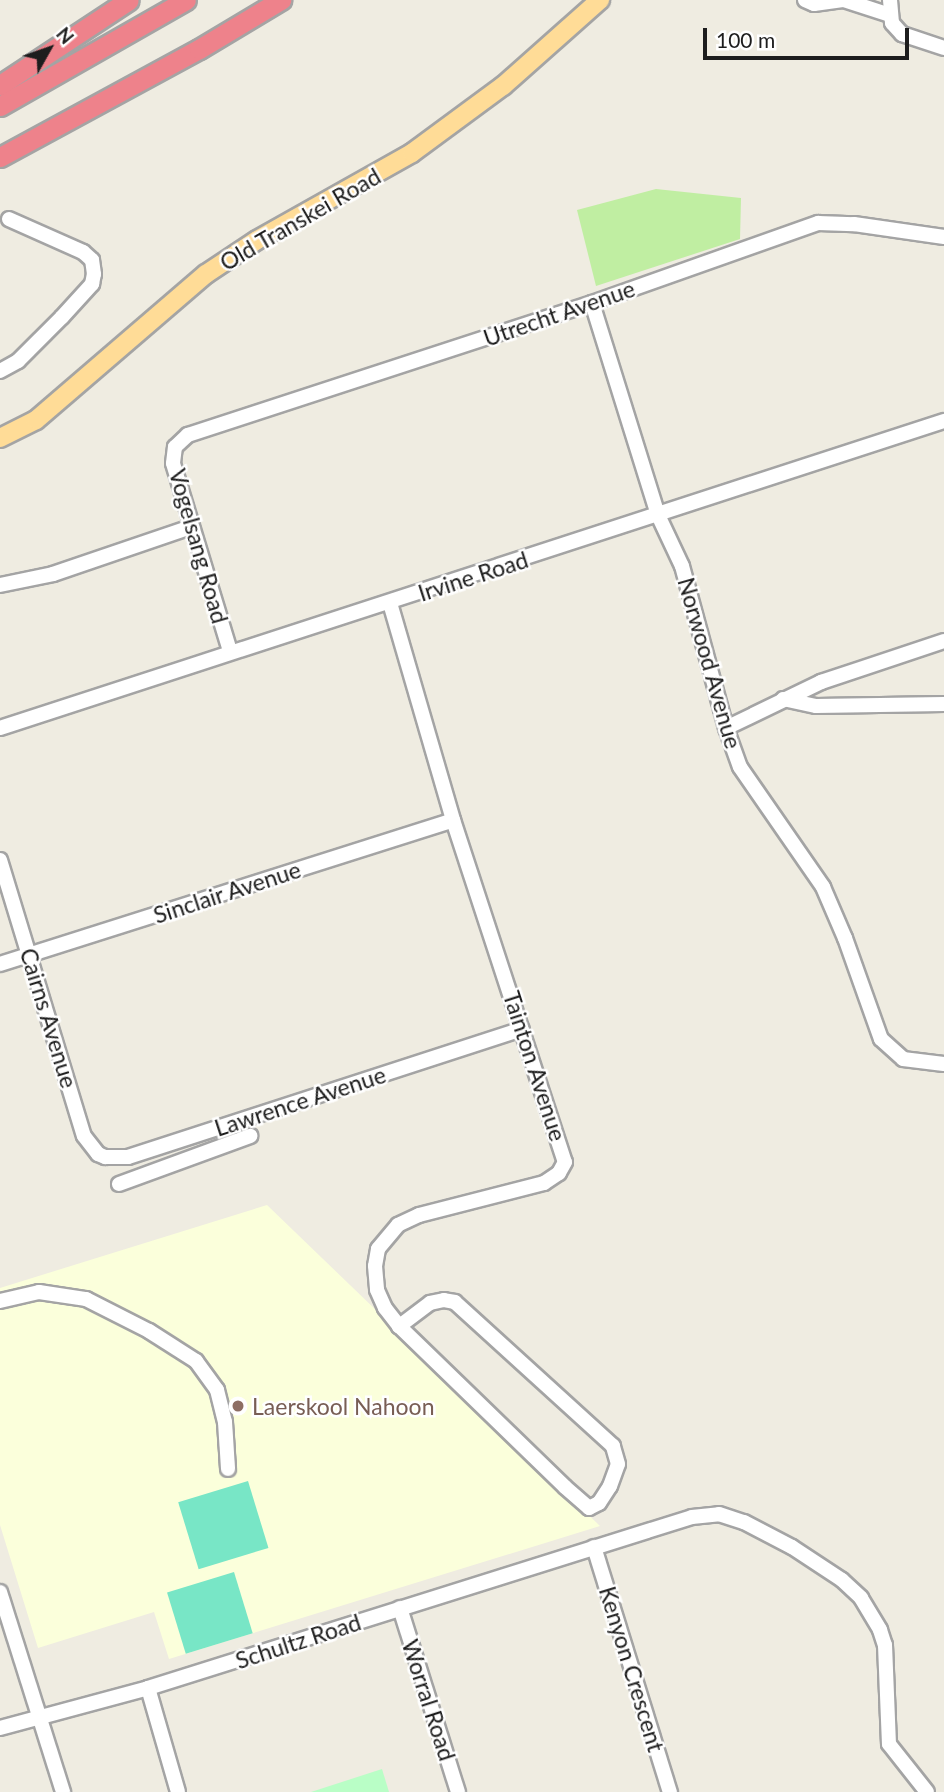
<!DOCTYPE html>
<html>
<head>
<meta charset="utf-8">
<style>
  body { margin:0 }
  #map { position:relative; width:944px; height:1792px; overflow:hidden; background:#efece1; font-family:Lato,sans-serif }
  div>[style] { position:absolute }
  .education>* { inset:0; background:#fbffdb }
  .grass>* { inset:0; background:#c0eea2 }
  .park>* { inset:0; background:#b9fec6 }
  .pitch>* { inset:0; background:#78e6c6; transform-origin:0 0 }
  .roads { filter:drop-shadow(2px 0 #a4a4a4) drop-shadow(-2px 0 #a4a4a4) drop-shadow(0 2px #a4a4a4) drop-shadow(0 -2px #a4a4a4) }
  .minor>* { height:14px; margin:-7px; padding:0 7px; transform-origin:7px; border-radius:7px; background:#fff }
  .major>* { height:18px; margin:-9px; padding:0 9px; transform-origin:9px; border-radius:9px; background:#ffdc97 }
  .highway>* { height:19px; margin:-9.5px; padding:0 9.5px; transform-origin:9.5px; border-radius:9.5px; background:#ee828b }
  .dots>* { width:19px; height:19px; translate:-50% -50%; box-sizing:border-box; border:4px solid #fff; border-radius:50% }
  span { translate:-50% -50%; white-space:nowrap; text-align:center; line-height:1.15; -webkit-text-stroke:5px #fff; paint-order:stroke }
  .street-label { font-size:23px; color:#1d1d1d }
  .education-label { font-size:23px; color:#785e54 }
  .left { translate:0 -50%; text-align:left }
  .north { position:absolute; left:14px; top:14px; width:70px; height:70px; -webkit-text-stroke:5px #fff; paint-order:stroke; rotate:50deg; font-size:19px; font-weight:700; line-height:28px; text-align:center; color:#1d1d1d }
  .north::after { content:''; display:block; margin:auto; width:24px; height:32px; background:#1d1d1d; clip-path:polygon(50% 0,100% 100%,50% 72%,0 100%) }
  .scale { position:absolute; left:703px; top:28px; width:206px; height:32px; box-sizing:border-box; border:4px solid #1d1d1d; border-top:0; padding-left:9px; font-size:21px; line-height:24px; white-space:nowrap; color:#1d1d1d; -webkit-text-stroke:5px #fff; paint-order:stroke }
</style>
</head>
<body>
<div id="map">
  <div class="education">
    <i style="clip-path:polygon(267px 1205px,600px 1526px,169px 1659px,154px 1612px,38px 1648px,0 1525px,0 1288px)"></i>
  </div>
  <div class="grass">
    <i style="clip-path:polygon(656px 189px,741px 198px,740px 239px,596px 286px,577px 210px)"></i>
  </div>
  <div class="park">
    <i style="clip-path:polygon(382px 1769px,389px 1792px,311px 1792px)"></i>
  </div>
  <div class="pitch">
    <i style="left:248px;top:1481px;width:70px;height:73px;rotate:73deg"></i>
    <i style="left:234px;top:1572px;width:64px;height:70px;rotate:73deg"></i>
  </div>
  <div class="roads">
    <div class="minor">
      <i style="left:805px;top:0;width:10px;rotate:24deg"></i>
      <i style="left:814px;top:4px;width:29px;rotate:-8deg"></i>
      <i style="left:844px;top:0;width:48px;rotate:18.1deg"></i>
      <i style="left:890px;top:0;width:23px;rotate:85deg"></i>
      <i style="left:892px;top:23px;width:15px;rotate:48deg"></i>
      <i style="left:902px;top:34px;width:44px;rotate:18.4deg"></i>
      <i style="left:592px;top:303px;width:222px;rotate:72.7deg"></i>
      <i style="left:658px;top:515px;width:56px;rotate:64.8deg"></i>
      <i style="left:682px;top:566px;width:168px;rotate:74.8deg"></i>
      <i style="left:726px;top:728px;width:41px;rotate:70.3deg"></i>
      <i style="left:740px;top:767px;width:146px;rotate:55.3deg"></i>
      <i style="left:823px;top:887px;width:56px;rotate:66.7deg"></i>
      <i style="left:845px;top:938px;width:107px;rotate:70.4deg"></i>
      <i style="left:881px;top:1039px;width:30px;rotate:42deg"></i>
      <i style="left:903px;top:1059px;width:41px;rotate:7deg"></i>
      <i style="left:0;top:371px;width:21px;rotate:-29deg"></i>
      <i style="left:18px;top:361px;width:62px;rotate:-45deg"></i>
      <i style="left:62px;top:317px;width:45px;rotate:-47.7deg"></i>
      <i style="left:92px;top:284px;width:10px;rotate:-79deg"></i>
      <i style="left:94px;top:274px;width:14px;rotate:-98deg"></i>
      <i style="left:92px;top:260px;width:12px;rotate:-138deg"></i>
      <i style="left:83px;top:252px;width:81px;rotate:-156deg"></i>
      <i style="left:0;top:585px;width:54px;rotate:-11.7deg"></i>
      <i style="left:53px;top:574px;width:146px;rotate:-18.8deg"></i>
      <i style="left:390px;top:603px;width:226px;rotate:73.8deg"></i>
      <i style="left:453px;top:820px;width:360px;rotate:71.9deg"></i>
      <i style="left:565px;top:1162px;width:13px;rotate:119deg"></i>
      <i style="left:559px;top:1173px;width:18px;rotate:146deg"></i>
      <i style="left:544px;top:1183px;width:129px;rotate:165.6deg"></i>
      <i style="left:419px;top:1215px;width:23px;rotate:155deg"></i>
      <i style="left:398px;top:1225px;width:31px;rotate:130deg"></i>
      <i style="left:378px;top:1249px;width:17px;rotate:100deg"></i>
      <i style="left:375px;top:1266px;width:24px;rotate:85deg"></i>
      <i style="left:377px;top:1290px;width:20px;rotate:66deg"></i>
      <i style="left:385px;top:1308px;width:23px;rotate:52deg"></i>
      <i style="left:399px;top:1326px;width:231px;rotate:44.1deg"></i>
      <i style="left:565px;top:1487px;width:32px;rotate:41deg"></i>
      <i style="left:589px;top:1508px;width:11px;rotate:-27deg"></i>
      <i style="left:599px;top:1503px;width:20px;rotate:-57deg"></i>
      <i style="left:610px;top:1486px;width:23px;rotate:-70deg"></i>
      <i style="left:618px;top:1464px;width:19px;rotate:-106deg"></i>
      <i style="left:613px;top:1446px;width:214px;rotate:-137.7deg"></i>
      <i style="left:455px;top:1302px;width:11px;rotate:-170deg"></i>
      <i style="left:444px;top:1300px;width:14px;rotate:168deg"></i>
      <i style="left:430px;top:1303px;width:39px;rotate:143deg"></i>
      <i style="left:230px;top:651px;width:196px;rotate:-106.9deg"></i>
      <i style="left:173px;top:463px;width:16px;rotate:-83deg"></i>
      <i style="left:175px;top:447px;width:18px;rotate:-43deg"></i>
      <i style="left:188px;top:435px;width:425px;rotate:-18.1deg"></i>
      <i style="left:592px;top:303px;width:240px;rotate:-19.5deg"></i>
      <i style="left:818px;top:223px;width:36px;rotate:2deg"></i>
      <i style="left:854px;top:224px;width:91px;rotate:8.2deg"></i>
      <i style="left:783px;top:699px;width:34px;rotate:12deg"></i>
      <i style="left:816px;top:706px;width:128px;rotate:-0.9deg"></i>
      <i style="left:0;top:728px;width:993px;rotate:-18.02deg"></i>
      <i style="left:726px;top:728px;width:106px;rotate:-25.8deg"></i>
      <i style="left:821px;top:682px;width:130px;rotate:-18.4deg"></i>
      <i style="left:0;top:860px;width:288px;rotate:73.1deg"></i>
      <i style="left:84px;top:1136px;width:23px;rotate:52deg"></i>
      <i style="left:98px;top:1154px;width:8px;rotate:23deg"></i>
      <i style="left:105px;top:1157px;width:23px"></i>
      <i style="left:128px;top:1157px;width:414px;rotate:-18deg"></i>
      <i style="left:0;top:964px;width:475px;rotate:-17.6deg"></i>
      <i style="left:119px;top:1184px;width:140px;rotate:-20.1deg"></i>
      <i style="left:0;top:1301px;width:40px;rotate:-13deg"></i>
      <i style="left:39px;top:1292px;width:48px;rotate:8.5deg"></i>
      <i style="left:86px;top:1299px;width:71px;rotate:26.9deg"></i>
      <i style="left:149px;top:1331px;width:56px;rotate:32.6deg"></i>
      <i style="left:196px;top:1361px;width:36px;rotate:54deg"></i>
      <i style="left:217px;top:1390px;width:33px;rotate:76deg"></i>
      <i style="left:225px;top:1422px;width:47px;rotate:86.3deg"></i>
      <i style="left:594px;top:1547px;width:257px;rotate:72.8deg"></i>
      <i style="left:0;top:1592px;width:210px;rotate:72.5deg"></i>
      <i style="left:400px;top:1608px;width:193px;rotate:72.5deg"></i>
      <i style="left:148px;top:1688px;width:108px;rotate:73.9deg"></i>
      <i style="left:0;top:1728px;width:153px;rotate:-15.1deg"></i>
      <i style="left:148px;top:1688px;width:570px;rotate:-17.45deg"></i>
      <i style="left:692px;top:1517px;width:27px;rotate:-6deg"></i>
      <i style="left:719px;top:1514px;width:26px;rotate:18deg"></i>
      <i style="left:744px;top:1522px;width:54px;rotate:27.5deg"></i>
      <i style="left:792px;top:1547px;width:60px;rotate:33.4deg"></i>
      <i style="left:842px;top:1580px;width:26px;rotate:43deg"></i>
      <i style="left:861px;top:1598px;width:37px;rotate:59deg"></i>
      <i style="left:880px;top:1630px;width:16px;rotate:72deg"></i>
      <i style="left:885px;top:1645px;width:99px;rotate:87.7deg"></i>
      <i style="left:889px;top:1744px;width:61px;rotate:51.6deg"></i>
    </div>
    <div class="major">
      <i style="left:0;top:438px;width:40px;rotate:-26.6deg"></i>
      <i style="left:36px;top:420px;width:224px;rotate:-40.7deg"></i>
      <i style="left:206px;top:274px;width:61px;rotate:-33.7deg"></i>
      <i style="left:257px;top:240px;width:178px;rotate:-29.3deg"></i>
      <i style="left:412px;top:153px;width:113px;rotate:-36.4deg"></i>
      <i style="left:503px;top:86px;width:130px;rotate:-41.6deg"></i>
    </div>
    <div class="highway">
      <i style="left:0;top:85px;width:154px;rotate:-33.4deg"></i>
      <i style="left:0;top:106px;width:214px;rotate:-29.7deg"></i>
      <i style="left:0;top:157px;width:226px;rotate:-28.5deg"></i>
      <i style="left:199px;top:49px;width:96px;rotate:-30.9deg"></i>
    </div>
  </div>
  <div class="dots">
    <i style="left:238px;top:1406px;background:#8d6e63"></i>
  </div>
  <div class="street-label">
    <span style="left:300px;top:219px;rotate:-30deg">Old Transkei Road</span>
    <span style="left:559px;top:313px;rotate:-19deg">Utrecht Avenue</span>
    <span style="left:199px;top:546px;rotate:74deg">Vogelsang Road</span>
    <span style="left:473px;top:576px;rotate:-18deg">Irvine Road</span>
    <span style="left:710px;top:663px;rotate:74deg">Norwood Avenue</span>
    <span style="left:227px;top:892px;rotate:-18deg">Sinclair Avenue</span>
    <span style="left:49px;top:1018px;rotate:73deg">Cairns Avenue</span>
    <span style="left:535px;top:1066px;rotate:72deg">Tainton Avenue</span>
    <span style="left:300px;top:1101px;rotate:-18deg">Lawrence Avenue</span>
    <span style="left:298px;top:1641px;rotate:-18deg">Schultz Road</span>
    <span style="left:632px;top:1669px;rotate:73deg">Kenyon Crescent</span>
    <span style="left:429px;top:1700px;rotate:72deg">Worral Road</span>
  </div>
  <div class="education-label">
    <span class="left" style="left:252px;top:1406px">Laerskool Nahoon</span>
  </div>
  <div class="north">N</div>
  <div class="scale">100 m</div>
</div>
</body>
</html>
